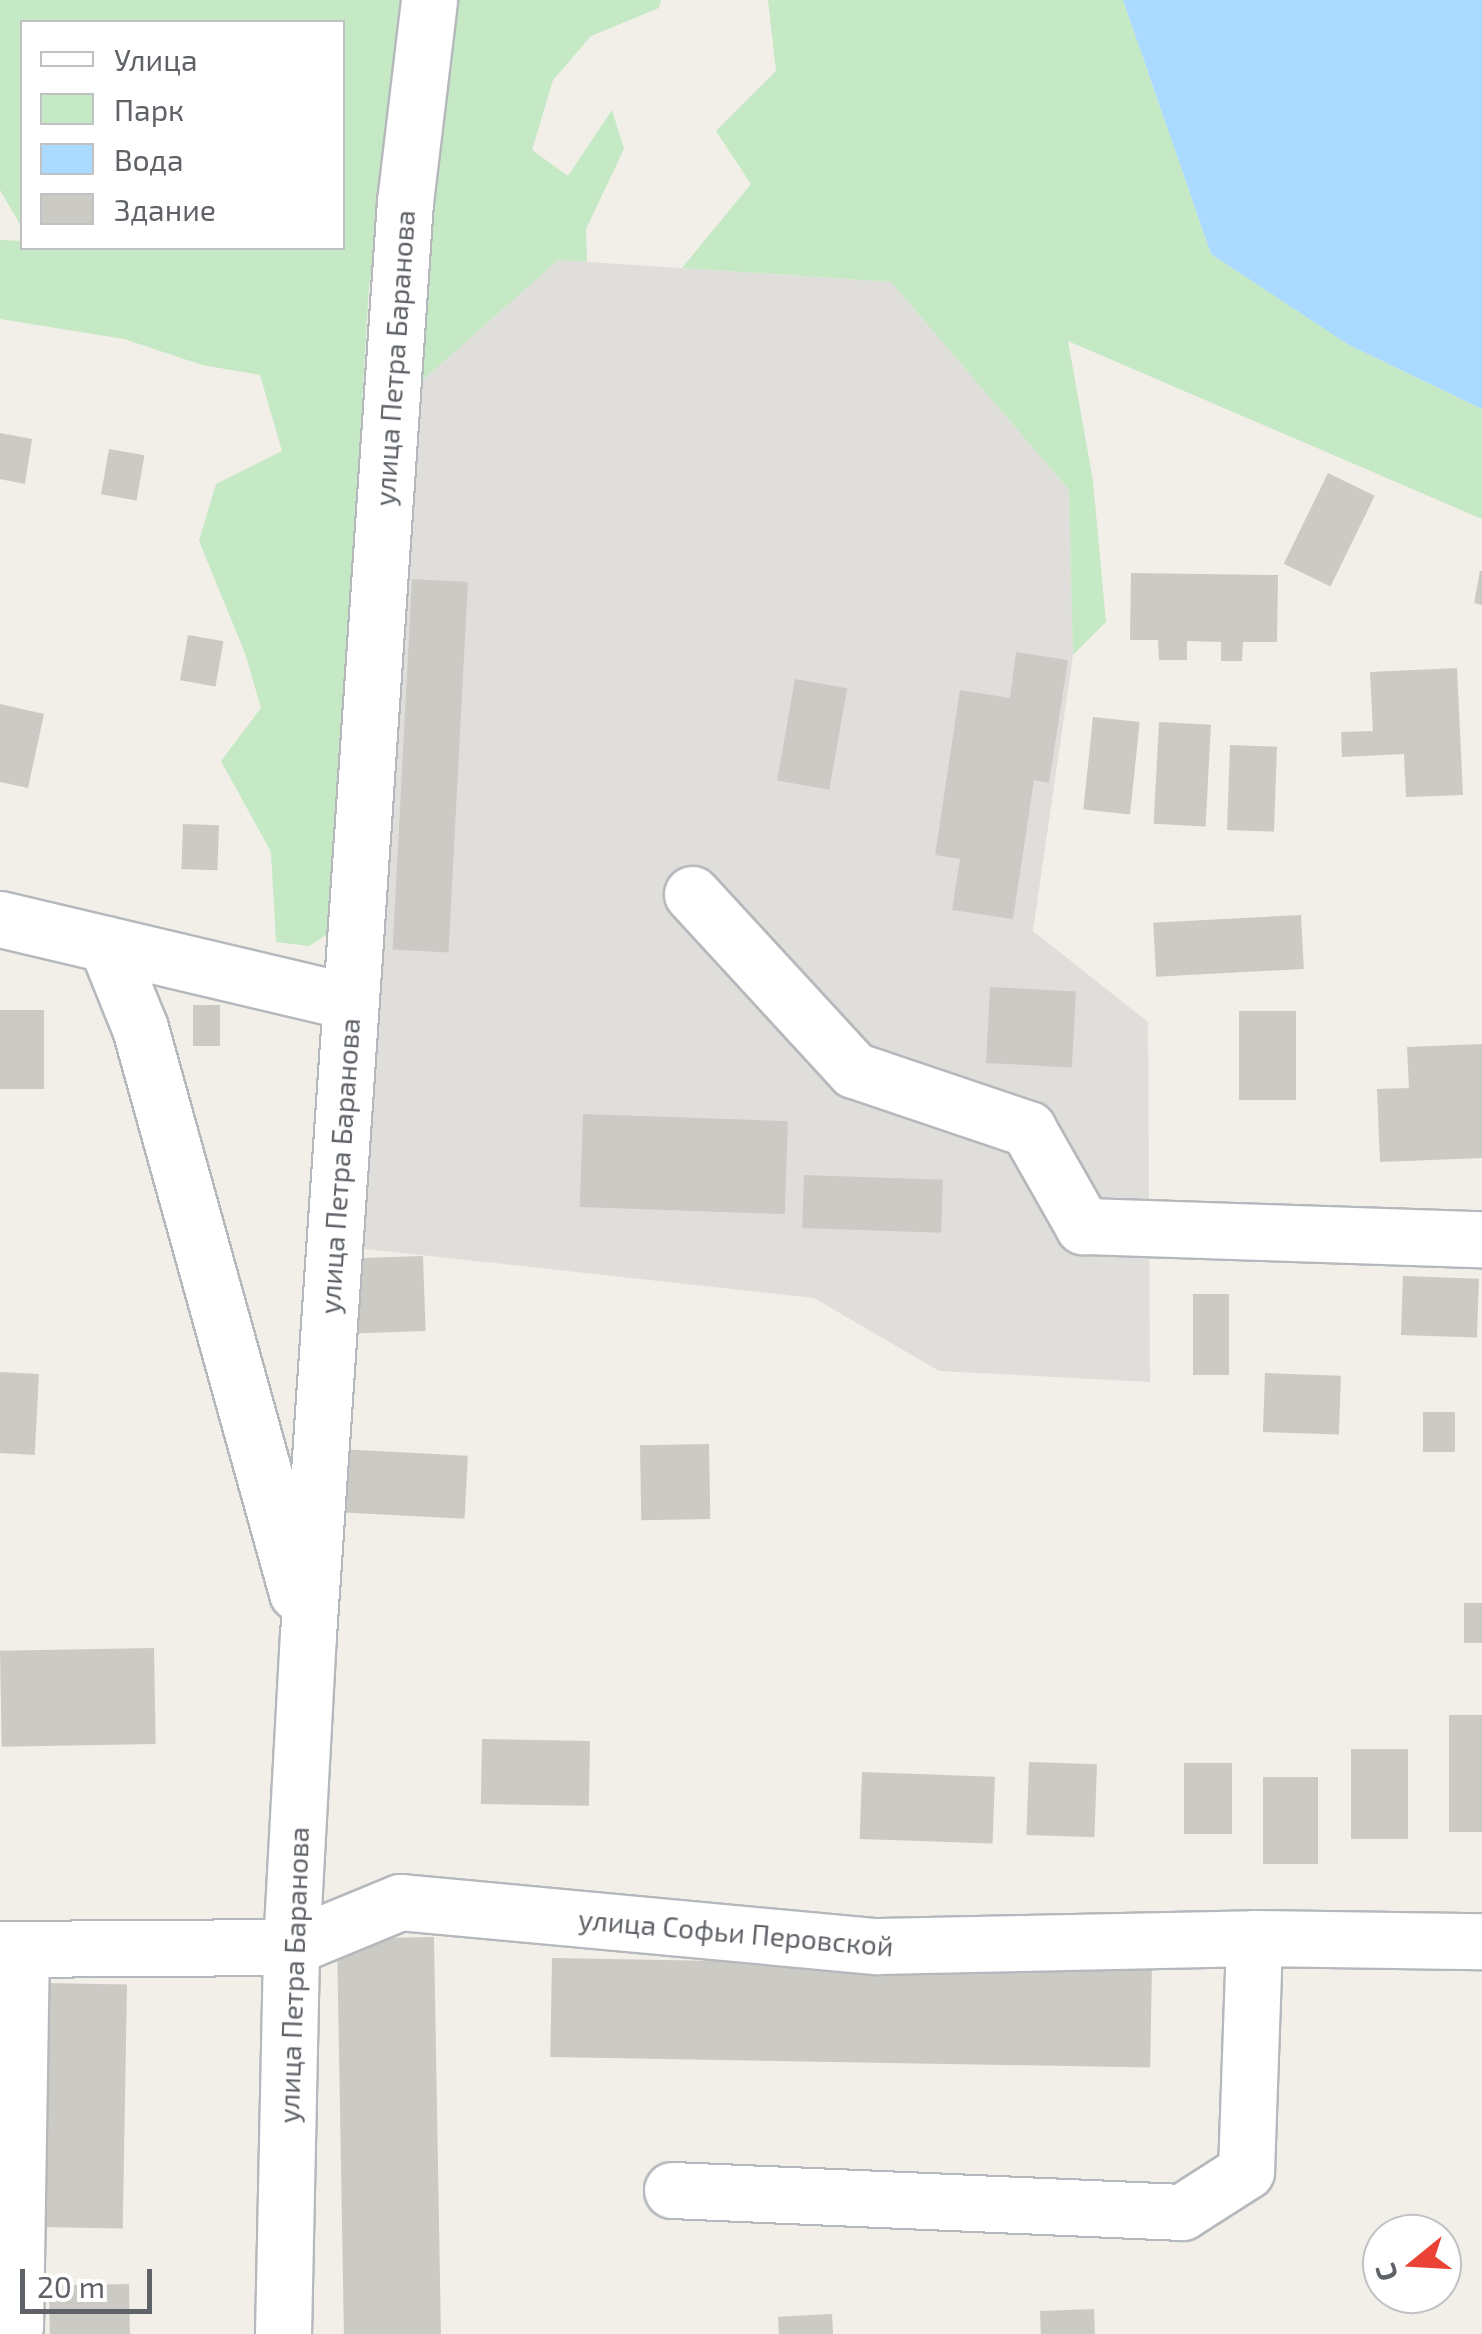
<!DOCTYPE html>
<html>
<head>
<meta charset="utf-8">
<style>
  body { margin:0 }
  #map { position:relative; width:1482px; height:2334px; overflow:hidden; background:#f1efe8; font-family:"Exo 2",sans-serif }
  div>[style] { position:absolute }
  .industrial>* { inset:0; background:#e0deda }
  .green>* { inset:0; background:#c5e8c5 }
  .water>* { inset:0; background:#aadaff }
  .building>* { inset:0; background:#cccac5; transform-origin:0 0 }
  .roads { filter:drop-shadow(2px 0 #b5b8bc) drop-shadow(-2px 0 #b5b8bc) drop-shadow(0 2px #b5b8bc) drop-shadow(0 -2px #b5b8bc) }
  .minor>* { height:55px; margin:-27.5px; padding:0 27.5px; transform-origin:27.5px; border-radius:27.5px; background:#fff }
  span { translate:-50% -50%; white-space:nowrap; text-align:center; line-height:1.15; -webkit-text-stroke:10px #fff; paint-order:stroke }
  .street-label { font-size:28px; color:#5f6368 }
  .legend { position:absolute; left:20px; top:20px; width:325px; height:230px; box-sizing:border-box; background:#fff; border:2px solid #bfc1c3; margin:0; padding:12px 18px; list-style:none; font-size:30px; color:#5f6368 }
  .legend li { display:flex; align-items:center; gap:20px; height:50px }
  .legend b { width:50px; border:2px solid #bfc1c3 }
  .north { position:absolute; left:1362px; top:2214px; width:100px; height:100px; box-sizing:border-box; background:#fff; border:2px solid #bfc1c3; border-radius:50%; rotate:252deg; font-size:28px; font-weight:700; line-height:40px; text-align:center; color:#5f6368 }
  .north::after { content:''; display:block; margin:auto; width:35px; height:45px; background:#ea4335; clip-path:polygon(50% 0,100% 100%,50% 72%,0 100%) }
  .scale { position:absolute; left:20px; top:2269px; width:132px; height:45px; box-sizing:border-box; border:5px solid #5f6368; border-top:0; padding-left:12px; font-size:30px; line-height:35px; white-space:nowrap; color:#5f6368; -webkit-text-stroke:8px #fff; paint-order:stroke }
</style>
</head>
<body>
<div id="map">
  <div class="industrial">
    <i style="clip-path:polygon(558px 260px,891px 282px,1069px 490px,1073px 655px,1033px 931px,1148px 1022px,1150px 1382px,939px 1371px,814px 1298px,357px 1248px,406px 395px)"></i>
  </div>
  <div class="green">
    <i style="clip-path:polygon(0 0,409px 0,403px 87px,369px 286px,331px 932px,309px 946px,276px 942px,271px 852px,221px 761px,261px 708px,245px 653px,199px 541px,216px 484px,282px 451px,260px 375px,202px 365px,124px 339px,0 319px,0 240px,22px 241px,22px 248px,342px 248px,342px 22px,22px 22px,22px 228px,0 190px)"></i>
    <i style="clip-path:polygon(456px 0,661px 0,659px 8px,591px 36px,553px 80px,532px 150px,568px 176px,612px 110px,624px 149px,586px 229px,587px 262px,558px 260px,406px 395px,430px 105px)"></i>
    <i style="clip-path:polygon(768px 0,1123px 0,1211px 254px,1349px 345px,1482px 409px,1482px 519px,1068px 341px,1093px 481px,1106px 622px,1073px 655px,1069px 490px,891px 282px,682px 268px,751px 184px,716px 131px,776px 71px)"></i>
  </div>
  <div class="water">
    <i style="clip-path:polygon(1123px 0,1482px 0,1482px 409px,1349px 345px,1211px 254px)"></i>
  </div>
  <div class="building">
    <i style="clip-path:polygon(0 433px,32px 439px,25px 484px,0 479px)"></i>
    <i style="left:109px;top:449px;width:36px;height:46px;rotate:10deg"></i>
    <i style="left:1328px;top:473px;width:52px;height:101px;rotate:26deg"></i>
    <i style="clip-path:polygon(1480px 571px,1482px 571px,1482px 605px,1474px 603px)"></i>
    <i style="clip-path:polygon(1131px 573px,1278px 575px,1277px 642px,1243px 642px,1242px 661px,1221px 661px,1221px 642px,1187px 641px,1187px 660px,1159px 660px,1158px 640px,1130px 640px)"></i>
    <i style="left:412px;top:579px;width:56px;height:371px;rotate:3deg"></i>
    <i style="left:188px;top:635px;width:36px;height:46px;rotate:10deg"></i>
    <i style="clip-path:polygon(1016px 652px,1068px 660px,1049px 783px,1034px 780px,1013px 919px,952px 910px,960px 859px,935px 855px,960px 690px,1010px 698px)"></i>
    <i style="clip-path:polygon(1457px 668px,1463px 795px,1406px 797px,1404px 754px,1342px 757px,1341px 732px,1373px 731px,1370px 672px)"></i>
    <i style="left:795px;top:679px;width:53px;height:103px;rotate:10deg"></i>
    <i style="clip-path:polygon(0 704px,44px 714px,28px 788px,0 782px)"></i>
    <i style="left:1093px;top:717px;width:47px;height:93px;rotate:6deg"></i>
    <i style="left:1159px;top:722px;width:52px;height:102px;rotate:3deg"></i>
    <i style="left:1230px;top:745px;width:47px;height:85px;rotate:2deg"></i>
    <i style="left:183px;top:824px;width:36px;height:45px;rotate:2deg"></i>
    <i style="left:1301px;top:915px;width:54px;height:148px;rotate:87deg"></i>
    <i style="left:990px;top:987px;width:86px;height:76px;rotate:3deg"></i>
    <i style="left:193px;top:1005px;width:27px;height:41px"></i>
    <i style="left:44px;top:1010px;width:79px;height:44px;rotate:90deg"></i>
    <i style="left:1239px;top:1011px;width:57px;height:89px"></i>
    <i style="clip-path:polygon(1482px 1044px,1482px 1158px,1380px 1162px,1377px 1089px,1409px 1088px,1407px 1047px)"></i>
    <i style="left:583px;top:1114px;width:205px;height:93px;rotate:2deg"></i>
    <i style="left:804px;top:1175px;width:139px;height:53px;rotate:2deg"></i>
    <i style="left:423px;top:1256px;width:75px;height:67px;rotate:88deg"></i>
    <i style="left:1403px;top:1276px;width:76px;height:59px;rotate:2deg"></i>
    <i style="left:1193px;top:1294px;width:36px;height:81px"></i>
    <i style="left:0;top:1372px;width:39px;height:81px;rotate:3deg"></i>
    <i style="left:1265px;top:1373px;width:76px;height:59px;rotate:2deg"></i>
    <i style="left:1455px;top:1412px;width:40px;height:32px;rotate:90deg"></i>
    <i style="left:709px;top:1444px;width:75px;height:69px;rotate:89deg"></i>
    <i style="left:338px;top:1449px;width:130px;height:63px;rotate:3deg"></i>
    <i style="left:1464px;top:1603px;width:18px;height:40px"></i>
    <i style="left:154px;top:1648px;width:96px;height:154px;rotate:89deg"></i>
    <i style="left:1482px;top:1715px;width:117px;height:33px;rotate:90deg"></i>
    <i style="left:482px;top:1739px;width:108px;height:65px;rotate:1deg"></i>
    <i style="left:1351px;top:1749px;width:57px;height:90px"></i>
    <i style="left:1029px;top:1762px;width:68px;height:73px;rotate:2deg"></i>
    <i style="left:1184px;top:1763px;width:48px;height:71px"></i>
    <i style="left:862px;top:1772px;width:133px;height:67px;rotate:2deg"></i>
    <i style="left:1263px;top:1777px;width:55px;height:87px"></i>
    <i style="left:434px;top:1937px;width:397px;height:97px;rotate:89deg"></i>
    <i style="left:552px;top:1958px;width:600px;height:99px;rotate:1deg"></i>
    <i style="left:44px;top:1983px;width:83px;height:244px;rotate:1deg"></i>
    <i style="left:129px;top:2284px;width:50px;height:80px;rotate:89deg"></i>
    <i style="left:1094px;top:2309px;width:25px;height:54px;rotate:88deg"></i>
    <i style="left:832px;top:2314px;width:20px;height:54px;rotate:87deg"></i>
  </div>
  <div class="roads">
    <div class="minor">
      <i style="left:692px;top:894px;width:239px;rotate:47.4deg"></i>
      <i style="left:854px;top:1070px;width:184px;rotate:18.7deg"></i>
      <i style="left:1028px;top:1129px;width:112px;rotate:60.4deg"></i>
      <i style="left:1083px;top:1226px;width:399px;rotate:1.9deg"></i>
      <i style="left:0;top:919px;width:360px;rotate:13.3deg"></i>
      <i style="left:106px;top:944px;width:91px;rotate:68deg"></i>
      <i style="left:140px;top:1028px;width:586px;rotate:74.47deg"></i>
      <i style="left:0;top:1949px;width:291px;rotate:-0.4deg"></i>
      <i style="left:291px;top:1947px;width:118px;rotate:-22.4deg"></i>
      <i style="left:400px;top:1902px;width:480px;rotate:5.3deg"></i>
      <i style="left:878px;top:1946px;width:376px;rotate:-1.2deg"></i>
      <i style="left:1254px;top:1938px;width:228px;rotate:0.8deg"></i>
      <i style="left:672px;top:2190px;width:510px;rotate:2.47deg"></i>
      <i style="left:1182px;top:2212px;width:76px;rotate:-32.6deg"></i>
      <i style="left:1246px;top:2171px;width:233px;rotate:-88deg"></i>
      <i style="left:0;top:2326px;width:15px"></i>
      <i style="left:15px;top:2326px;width:377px;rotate:-89.1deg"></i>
      <i style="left:283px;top:2334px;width:387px;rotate:-88.8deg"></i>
      <i style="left:291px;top:1947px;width:312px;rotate:-86.9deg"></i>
      <i style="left:308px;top:1635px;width:1436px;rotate:-86.13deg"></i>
      <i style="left:405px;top:202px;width:203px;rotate:-83.2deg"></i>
    </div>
  </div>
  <div class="street-label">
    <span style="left:394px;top:358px;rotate:-86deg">улица Петра Баранова</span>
    <span style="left:339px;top:1166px;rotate:-86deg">улица Петра Баранова</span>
    <span style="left:736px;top:1932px;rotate:5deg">улица Софьи Перовской</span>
    <span style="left:293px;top:1975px;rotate:-88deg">улица Петра Баранова</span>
  </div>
  <ul class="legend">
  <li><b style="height:12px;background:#fff"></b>Улица</li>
  <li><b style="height:28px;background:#c5e8c5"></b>Парк</li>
  <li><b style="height:28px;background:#aadaff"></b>Вода</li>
  <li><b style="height:28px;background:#cccac5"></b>Здание</li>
  </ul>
  <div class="north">С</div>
  <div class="scale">20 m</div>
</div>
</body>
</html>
